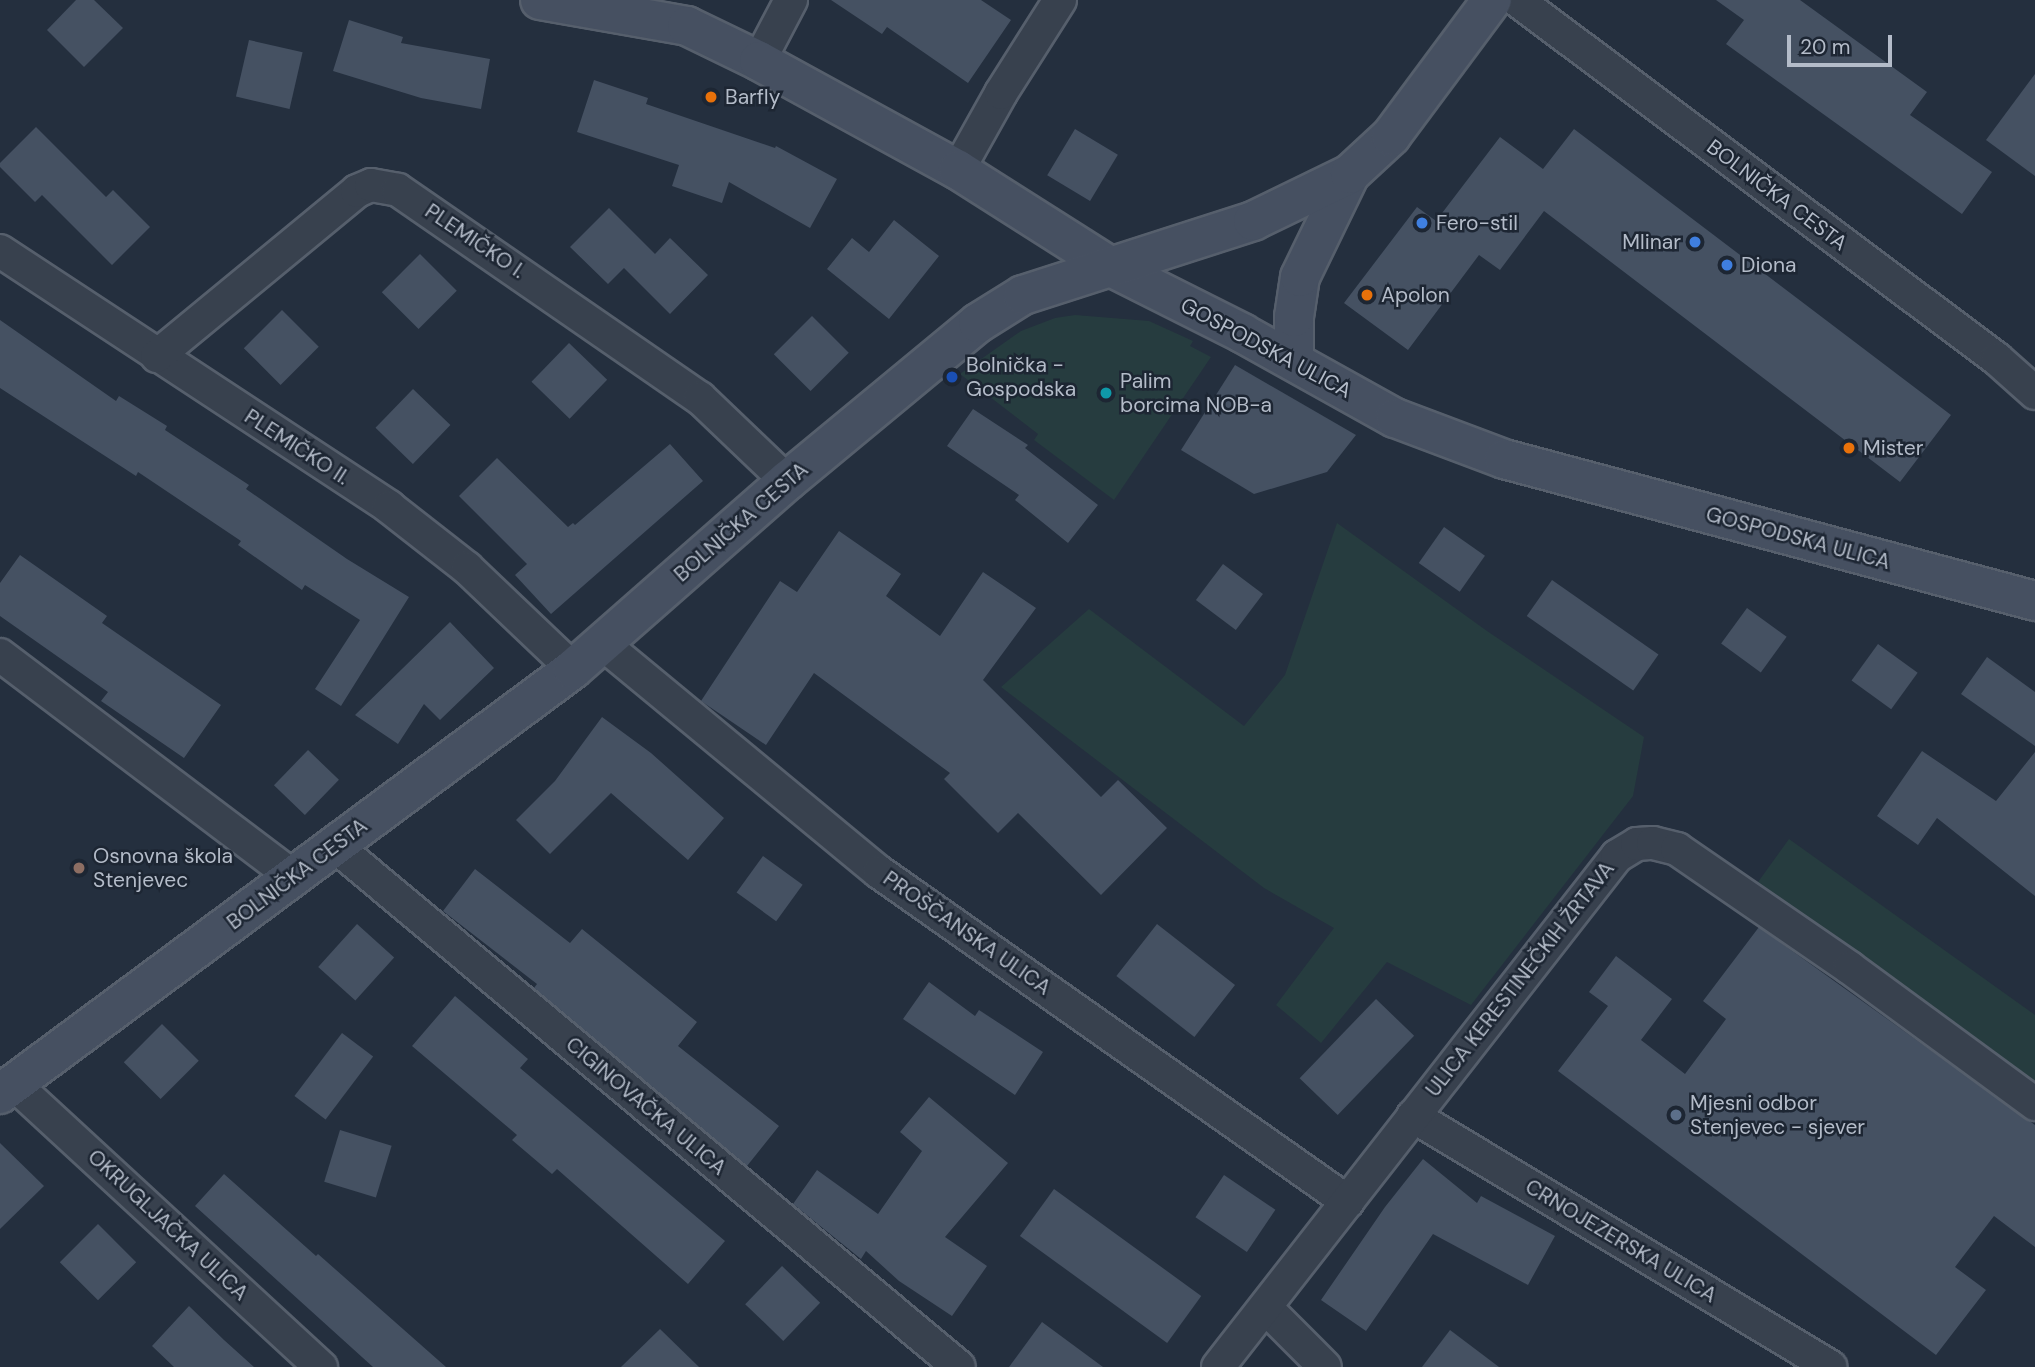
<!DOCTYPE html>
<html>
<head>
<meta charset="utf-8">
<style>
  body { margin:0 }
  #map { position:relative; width:2035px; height:1367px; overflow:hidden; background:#242f3e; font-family:"DM Sans",sans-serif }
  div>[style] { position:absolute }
  .green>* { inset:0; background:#263c3f }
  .building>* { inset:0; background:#455162; transform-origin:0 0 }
  .roads { filter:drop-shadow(2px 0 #565f6c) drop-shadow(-2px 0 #565f6c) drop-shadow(0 2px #565f6c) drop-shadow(0 -2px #565f6c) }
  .street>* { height:32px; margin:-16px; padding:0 16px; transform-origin:16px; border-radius:16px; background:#38414e }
  .secondary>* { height:38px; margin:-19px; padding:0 19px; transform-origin:19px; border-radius:19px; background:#465061 }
  .dots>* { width:19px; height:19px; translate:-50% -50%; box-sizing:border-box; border:4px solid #1d2633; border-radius:50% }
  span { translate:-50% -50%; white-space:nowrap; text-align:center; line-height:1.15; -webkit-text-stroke:5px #1d2633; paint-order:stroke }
  .poi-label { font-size:21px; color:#b4bcc9 }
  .left { translate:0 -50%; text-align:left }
  .right { translate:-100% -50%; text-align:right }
  .street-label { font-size:21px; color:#b4bcc9 }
  .scale { position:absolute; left:1787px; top:35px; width:105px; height:32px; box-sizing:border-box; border:4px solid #b4bcc9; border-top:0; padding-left:9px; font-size:21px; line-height:24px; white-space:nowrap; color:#b4bcc9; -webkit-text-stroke:5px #1d2633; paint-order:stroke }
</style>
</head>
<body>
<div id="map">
  <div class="green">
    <i style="clip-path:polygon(1075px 315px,1149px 321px,1193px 341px,1190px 346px,1211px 357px,1114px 500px,1034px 440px,1038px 434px,960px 374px,1021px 331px,1055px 318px)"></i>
    <i style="clip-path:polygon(1337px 523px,1487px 631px,1644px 737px,1633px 796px,1471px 1005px,1387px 962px,1321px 1043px,1276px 1005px,1334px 928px,1264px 888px,1001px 687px,1089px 609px,1244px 726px,1285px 675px)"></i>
    <i style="clip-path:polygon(1789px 839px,2035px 1015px,2035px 1094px,1753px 889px)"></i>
  </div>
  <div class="building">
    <i style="clip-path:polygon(76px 0,94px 0,123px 28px,84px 67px,47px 30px)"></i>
    <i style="clip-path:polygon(831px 0,981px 0,1011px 20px,968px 83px,887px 27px,882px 34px)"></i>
    <i style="clip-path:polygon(1716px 0,1800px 0,1927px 92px,1910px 115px,1992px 172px,1962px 214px,1726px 44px,1744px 20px)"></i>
    <i style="clip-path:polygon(349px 20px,403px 37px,401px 43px,490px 59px,481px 109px,421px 98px,333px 71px)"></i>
    <i style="left:249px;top:40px;width:55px;height:58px;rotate:13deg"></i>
    <i style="clip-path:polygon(2035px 74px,2035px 176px,1986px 140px)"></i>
    <i style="clip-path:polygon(594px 80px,648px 98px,646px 104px,775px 148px,776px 146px,837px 179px,810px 228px,729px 182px,722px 203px,672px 186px,679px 165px,577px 132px)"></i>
    <i style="clip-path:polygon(36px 127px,106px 197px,113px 190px,150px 227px,112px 265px,42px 195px,35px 202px,0 167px,0 163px)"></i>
    <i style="left:1075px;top:129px;width:50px;height:54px;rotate:31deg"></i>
    <i style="clip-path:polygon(1574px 129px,1951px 415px,1900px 482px,1544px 211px,1500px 270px,1479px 255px,1408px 350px,1344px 303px,1417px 207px,1436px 221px,1500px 137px,1543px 169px)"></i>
    <i style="clip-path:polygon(609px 208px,655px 254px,670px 238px,708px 275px,670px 314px,624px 268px,608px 284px,570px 247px)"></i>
    <i style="clip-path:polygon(894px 220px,939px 256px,889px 319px,827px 269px,852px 238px,869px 252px)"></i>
    <i style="left:420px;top:254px;width:52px;height:54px;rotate:45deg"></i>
    <i style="left:282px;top:310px;width:52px;height:54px;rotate:45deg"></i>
    <i style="left:812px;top:316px;width:52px;height:54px;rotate:45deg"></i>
    <i style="clip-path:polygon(0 320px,116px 401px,119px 396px,167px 426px,165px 430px,249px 485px,246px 489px,347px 559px,409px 597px,341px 706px,315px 689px,360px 620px,305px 585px,302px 590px,238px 545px,241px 541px,138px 472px,136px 476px,0 388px)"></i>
    <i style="left:569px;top:343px;width:53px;height:54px;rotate:44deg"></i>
    <i style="clip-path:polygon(1235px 365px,1356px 435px,1327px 472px,1254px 494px,1181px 450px)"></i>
    <i style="left:413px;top:389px;width:52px;height:54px;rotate:44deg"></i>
    <i style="clip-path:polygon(973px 409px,1028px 445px,1025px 448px,1098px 505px,1068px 543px,1015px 500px,1019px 495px,947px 446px)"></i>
    <i style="clip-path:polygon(670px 444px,703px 481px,551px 614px,515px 575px,527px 564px,459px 496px,497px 458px,568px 527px,573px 523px,575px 525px)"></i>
    <i style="left:1444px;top:527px;width:50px;height:44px;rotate:35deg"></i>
    <i style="clip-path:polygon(839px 531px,901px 574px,886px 596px,940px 636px,983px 572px,1036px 608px,983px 680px,1101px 797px,1118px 780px,1167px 828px,1101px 895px,1018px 813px,998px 833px,944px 779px,950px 773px,814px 673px,766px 745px,701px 701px,780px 581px,797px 592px)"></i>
    <i style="clip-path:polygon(20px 555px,107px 616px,102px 623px,221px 705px,184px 758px,101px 701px,108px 692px,0 616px,0 583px)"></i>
    <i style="left:1223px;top:564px;width:50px;height:45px;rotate:37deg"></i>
    <i style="left:1552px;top:580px;width:130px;height:44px;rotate:35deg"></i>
    <i style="left:1747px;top:608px;width:49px;height:44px;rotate:36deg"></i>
    <i style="clip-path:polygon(450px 622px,494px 668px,440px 720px,424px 704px,398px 744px,355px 715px)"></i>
    <i style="left:1878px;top:644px;width:49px;height:45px;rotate:36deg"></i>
    <i style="clip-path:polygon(1987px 657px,2035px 692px,2035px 746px,1961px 694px)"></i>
    <i style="clip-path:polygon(602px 717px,651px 753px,724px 818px,688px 860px,611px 793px,550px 854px,516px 820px,555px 781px)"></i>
    <i style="left:308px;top:750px;width:43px;height:49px;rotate:44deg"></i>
    <i style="clip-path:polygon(1922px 751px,1996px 801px,2035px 752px,2035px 896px,1937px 818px,1918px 845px,1877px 816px)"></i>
    <i style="left:763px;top:856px;width:49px;height:45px;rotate:36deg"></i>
    <i style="clip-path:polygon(475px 869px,570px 943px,582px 929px,697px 1022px,678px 1046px,779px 1126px,747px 1166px,534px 988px,537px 984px,443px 911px)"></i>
    <i style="left:357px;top:924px;width:50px;height:58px;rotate:42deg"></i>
    <i style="left:1157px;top:924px;width:99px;height:66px;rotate:38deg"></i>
    <i style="clip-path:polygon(1759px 927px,2035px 1125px,2035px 1247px,1994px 1216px,1955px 1267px,1986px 1290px,1936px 1355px,1558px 1071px,1608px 1006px,1589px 992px,1616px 956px,1672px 999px,1641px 1040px,1685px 1074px,1726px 1019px,1703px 1001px)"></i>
    <i style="clip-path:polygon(929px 982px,975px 1016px,979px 1010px,1043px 1052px,1015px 1095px,903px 1019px)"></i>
    <i style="clip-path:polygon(455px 996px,528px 1059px,520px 1068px,725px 1241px,688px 1284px,557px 1169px,552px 1174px,512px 1140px,517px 1135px,412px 1046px)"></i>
    <i style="left:1376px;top:999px;width:53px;height:110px;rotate:44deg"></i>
    <i style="left:162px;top:1024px;width:52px;height:54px;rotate:45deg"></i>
    <i style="left:342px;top:1033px;width:39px;height:79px;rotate:37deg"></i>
    <i style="clip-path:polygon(929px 1097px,1008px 1163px,945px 1237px,987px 1266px,952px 1316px,899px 1281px,866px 1251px,861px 1259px,793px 1204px,817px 1170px,878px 1214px,922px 1151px,900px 1132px)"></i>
    <i style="left:340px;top:1130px;width:54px;height:54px;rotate:17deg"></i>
    <i style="clip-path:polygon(0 1143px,44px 1186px,0 1229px)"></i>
    <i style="clip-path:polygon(1423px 1159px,1477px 1203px,1481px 1196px,1555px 1236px,1528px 1285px,1433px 1234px,1366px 1331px,1321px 1300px,1385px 1207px)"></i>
    <i style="clip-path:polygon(224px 1174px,316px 1256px,318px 1254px,446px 1367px,373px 1367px,195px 1206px)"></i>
    <i style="left:1224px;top:1175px;width:62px;height:51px;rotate:34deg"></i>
    <i style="left:1054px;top:1189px;width:182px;height:58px;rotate:36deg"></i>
    <i style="left:98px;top:1224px;width:54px;height:54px;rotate:45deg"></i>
    <i style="left:782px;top:1266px;width:53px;height:53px;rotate:44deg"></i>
    <i style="clip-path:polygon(189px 1306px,224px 1340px,254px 1367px,174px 1367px,152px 1346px)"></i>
    <i style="clip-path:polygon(1042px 1322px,1103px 1367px,1009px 1367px)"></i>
    <i style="clip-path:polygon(660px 1329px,699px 1367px,621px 1367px)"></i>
    <i style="clip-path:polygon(1450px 1330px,1499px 1367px,1422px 1367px)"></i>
  </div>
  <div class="roads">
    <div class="street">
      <i style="left:1517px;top:0;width:599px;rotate:36.79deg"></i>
      <i style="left:1997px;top:359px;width:51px;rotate:41.8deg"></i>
      <i style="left:759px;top:61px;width:69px;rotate:-62.3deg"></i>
      <i style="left:958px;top:170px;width:88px;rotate:-60.8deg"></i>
      <i style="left:1001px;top:93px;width:110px;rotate:-57.6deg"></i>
      <i style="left:0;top:251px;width:466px;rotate:33.3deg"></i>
      <i style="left:389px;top:507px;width:99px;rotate:38deg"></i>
      <i style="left:467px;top:568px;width:146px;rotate:43.6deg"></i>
      <i style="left:157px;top:356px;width:259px;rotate:-39.5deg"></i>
      <i style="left:357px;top:191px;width:15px;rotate:-23deg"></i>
      <i style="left:371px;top:185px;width:27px;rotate:10deg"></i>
      <i style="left:398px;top:190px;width:367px;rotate:34.6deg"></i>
      <i style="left:700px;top:398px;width:120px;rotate:43.7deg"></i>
      <i style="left:602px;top:643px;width:359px;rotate:39.6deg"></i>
      <i style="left:879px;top:872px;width:573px;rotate:35.13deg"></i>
      <i style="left:0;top:655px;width:368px;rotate:37.1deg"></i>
      <i style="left:334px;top:845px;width:814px;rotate:39.87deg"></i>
      <i style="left:14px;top:1084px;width:418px;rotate:42.7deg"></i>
      <i style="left:1413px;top:1116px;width:487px;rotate:31deg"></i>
      <i style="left:1266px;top:1308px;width:83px;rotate:45deg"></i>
      <i style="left:1218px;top:1367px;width:648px;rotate:-52.02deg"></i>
      <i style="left:1617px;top:856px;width:23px;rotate:-31deg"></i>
      <i style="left:1637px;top:844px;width:16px;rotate:-4deg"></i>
      <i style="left:1653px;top:843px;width:25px;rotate:14deg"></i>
      <i style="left:1677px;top:849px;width:210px;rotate:34.5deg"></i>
      <i style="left:1850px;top:968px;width:230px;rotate:36.3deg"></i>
    </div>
    <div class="secondary">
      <i style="left:540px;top:0;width:149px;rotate:10deg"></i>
      <i style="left:687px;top:26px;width:80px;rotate:25.9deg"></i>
      <i style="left:759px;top:61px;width:227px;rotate:28.7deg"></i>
      <i style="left:958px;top:170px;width:181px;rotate:32.4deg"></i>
      <i style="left:1111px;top:267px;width:147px;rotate:26.7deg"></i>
      <i style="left:1242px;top:333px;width:175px;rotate:29.1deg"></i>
      <i style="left:1395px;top:418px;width:116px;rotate:20.6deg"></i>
      <i style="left:1504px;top:459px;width:550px;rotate:14.97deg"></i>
      <i style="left:1294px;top:361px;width:44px;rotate:-90deg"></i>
      <i style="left:1294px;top:317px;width:40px;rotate:-81.5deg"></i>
      <i style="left:1300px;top:277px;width:114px;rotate:-64.1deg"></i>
      <i style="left:0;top:1094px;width:713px;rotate:-36.56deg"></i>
      <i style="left:573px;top:669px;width:285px;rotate:-41.3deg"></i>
      <i style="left:787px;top:481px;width:248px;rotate:-39.6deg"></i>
      <i style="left:978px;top:323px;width:53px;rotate:-31.9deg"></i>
      <i style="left:1023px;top:295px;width:242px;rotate:-17.8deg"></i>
      <i style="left:1253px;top:221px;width:108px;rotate:-25.9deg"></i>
      <i style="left:1350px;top:174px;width:56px;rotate:-42.8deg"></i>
      <i style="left:1391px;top:136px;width:169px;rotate:-53.4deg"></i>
    </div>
  </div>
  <div class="dots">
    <i style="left:711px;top:97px;background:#e8710a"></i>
    <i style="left:1422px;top:223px;background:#3f7fe0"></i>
    <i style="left:1695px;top:242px;background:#3f7fe0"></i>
    <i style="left:1727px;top:265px;background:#3f7fe0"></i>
    <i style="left:1367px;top:295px;background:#e8710a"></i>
    <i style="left:952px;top:377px;background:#1a4fb4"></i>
    <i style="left:1106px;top:393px;background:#0f9aa8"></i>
    <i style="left:1849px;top:448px;background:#e8710a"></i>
    <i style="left:79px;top:868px;background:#8d6e63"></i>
    <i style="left:1676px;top:1115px;background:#5c6f8a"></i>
  </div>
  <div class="poi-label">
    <span class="left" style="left:725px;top:97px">Barfly</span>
    <span class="left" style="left:1436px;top:223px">Fero-stil</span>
    <span class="right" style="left:1681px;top:242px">Mlinar</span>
    <span class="left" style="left:1741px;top:265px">Diona</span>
    <span class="left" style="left:1381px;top:295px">Apolon</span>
    <span class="left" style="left:966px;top:377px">Bolnička -<br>Gospodska</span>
    <span class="left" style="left:1120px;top:393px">Palim<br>borcima NOB-a</span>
    <span class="left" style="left:1863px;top:448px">Mister</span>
    <span class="left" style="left:93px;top:868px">Osnovna škola<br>Stenjevec</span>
    <span class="left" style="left:1690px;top:1115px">Mjesni odbor<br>Stenjevec - sjever</span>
  </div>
  <div class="street-label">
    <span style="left:1777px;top:195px;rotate:37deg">BOLNIČKA CESTA</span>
    <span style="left:475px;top:241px;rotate:34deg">PLEMIČKO I.</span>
    <span style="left:1266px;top:348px;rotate:28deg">GOSPODSKA ULICA</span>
    <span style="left:297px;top:447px;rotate:33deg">PLEMIČKO II.</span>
    <span style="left:741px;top:522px;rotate:-41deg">BOLNIČKA CESTA</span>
    <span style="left:1798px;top:538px;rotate:15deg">GOSPODSKA ULICA</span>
    <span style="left:297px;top:874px;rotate:-37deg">BOLNIČKA CESTA</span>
    <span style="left:967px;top:933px;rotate:35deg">PROŠČANSKA ULICA</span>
    <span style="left:1520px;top:979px;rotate:-52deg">ULICA KERESTINEČKIH ŽRTAVA</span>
    <span style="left:646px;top:1106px;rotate:40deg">CIGINOVAČKA ULICA</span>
    <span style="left:168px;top:1225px;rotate:43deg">OKRUGLJAČKA ULICA</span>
    <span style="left:1621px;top:1241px;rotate:31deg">CRNOJEZERSKA ULICA</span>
  </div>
  <div class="scale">20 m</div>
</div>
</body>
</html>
